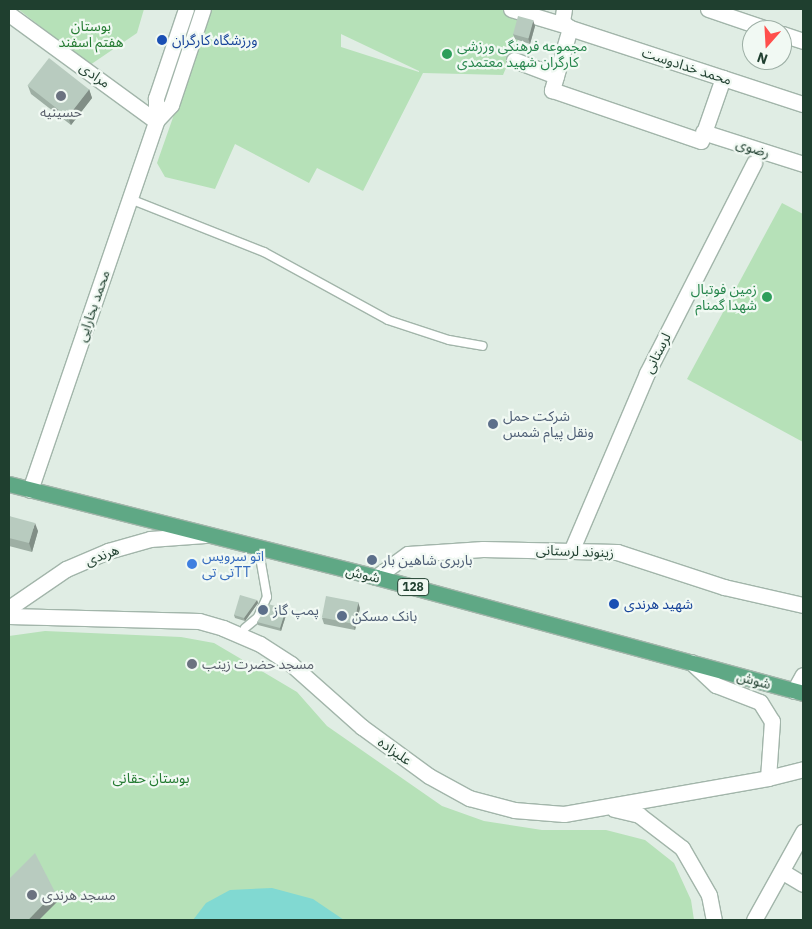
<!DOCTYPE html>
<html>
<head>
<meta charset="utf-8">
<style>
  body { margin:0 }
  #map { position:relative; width:812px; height:929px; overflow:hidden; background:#e0ede4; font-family:"IBM Plex Sans","Noto Sans Arabic",sans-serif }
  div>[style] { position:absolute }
  .green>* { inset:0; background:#b6e1b8 }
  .water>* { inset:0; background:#81d9d2 }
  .roads { filter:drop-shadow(1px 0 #a2b5aa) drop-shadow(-1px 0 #a2b5aa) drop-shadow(0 1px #a2b5aa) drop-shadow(0 -1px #a2b5aa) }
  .lane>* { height:8px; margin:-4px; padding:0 4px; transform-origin:4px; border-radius:4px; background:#fff }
  .street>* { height:15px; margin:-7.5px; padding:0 7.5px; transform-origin:7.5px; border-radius:7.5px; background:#fff }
  .secondary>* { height:15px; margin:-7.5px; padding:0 7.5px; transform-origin:7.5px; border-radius:7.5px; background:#fff }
  .primary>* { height:15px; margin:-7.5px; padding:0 7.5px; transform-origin:7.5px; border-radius:7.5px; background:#5fa885 }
  .wall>* { inset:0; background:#9eafa4 }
  .shaded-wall>* { inset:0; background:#818e86 }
  .building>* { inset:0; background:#b8cbbf; transform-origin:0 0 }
  .dots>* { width:14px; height:14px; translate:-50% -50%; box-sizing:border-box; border:2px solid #f1f9f3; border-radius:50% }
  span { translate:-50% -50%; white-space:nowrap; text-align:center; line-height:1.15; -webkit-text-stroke:4.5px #f1f9f3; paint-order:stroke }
  .shield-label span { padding:1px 4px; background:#f1f9f3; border:1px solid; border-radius:4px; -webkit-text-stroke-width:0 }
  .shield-label { font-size:12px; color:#1f3f2f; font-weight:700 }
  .park-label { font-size:14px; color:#247b32 }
  .transit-label { font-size:14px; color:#164399 }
  .left { translate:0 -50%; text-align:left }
  .leisure-label { font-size:14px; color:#27864d }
  .right { translate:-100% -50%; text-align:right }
  .street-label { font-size:14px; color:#1f3f2f }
  .worship-label { font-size:14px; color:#5b616d }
  .service-label { font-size:14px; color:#4e5e75 }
  .shop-label { font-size:14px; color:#366cbe }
  .frame { position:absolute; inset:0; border:10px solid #1f3f2f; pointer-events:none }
  .north { position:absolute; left:742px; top:20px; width:50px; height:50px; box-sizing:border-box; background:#f1f9f3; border:1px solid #9dafa5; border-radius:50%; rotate:199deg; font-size:14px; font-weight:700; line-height:20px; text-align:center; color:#1f3f2f }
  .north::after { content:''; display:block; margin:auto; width:18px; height:22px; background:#ff4f4c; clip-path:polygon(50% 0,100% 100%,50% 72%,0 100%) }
</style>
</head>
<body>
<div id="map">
  <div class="green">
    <i style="clip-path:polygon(18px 9px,144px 9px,137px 33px,90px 65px)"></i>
    <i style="clip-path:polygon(evenodd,211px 9px,531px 9px,503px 75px,423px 73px,363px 191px,317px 168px,309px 183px,235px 144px,215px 189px,165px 177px,157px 163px,211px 9px,341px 34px,419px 71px,419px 72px,341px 47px,341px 34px)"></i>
    <i style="clip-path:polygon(782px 203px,803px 214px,803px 442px,687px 379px)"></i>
    <i style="clip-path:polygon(45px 631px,181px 637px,214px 643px,297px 692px,327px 726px,442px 806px,484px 821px,542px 830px,606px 830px,645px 840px,674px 863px,691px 900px,694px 920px,9px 920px,9px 636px)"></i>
  </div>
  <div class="water">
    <i style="clip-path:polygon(272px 888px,313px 899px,344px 920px,193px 920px,206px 903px,230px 890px)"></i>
  </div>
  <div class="roads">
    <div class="lane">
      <i style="left:130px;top:199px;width:144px;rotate:21.6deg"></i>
      <i style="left:264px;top:252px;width:141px;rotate:28.7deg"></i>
      <i style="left:388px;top:320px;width:64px;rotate:18.2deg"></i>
      <i style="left:449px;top:340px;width:34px;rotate:10deg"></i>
      <i style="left:245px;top:628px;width:17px;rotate:-40deg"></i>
      <i style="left:258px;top:617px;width:22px;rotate:-66deg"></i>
      <i style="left:267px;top:597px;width:36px;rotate:-100deg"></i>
      <i style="left:261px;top:562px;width:17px;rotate:-115deg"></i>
    </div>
    <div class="street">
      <i style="left:511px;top:9px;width:55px;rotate:16.8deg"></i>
      <i style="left:564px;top:9px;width:13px;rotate:99deg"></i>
      <i style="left:562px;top:22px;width:10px;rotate:37deg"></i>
      <i style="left:570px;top:28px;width:65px;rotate:106.2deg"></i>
      <i style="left:552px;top:90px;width:157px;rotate:18.9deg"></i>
      <i style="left:701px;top:141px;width:67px;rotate:-70.8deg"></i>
      <i style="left:708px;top:9px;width:65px;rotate:18.7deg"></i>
      <i style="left:570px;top:28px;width:245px;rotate:18.1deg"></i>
      <i style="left:782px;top:34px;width:22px;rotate:18deg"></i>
      <i style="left:514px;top:60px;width:45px;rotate:20.9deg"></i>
      <i style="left:703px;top:132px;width:105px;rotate:17.7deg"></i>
      <i style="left:572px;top:549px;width:191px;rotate:-66.9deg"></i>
      <i style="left:647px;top:373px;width:236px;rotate:-63deg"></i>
      <i style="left:376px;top:577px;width:39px;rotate:-36deg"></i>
      <i style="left:408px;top:554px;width:75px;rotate:-3.8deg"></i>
      <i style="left:483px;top:549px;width:134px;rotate:1.3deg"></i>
      <i style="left:617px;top:552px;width:113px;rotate:18.1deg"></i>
      <i style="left:724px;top:587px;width:81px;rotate:12.8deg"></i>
      <i style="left:783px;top:872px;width:23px;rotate:31deg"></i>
      <i style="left:754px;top:920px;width:101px;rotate:-60.9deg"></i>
    </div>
    <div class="secondary">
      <i style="left:9px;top:14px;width:182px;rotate:36.1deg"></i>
      <i style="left:156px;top:121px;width:22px;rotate:-47deg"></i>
      <i style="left:171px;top:105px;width:101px;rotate:-71.6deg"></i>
      <i style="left:30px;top:490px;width:390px;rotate:-71.1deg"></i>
      <i style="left:156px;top:121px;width:23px;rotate:-90deg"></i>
      <i style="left:156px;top:98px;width:94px;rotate:-71.4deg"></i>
      <i style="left:9px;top:608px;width:69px;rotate:-34.4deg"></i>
      <i style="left:66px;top:569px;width:46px;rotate:-23.2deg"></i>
      <i style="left:108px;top:551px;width:44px;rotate:-15.9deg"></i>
      <i style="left:150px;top:539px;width:55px;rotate:-4.2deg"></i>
      <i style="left:9px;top:616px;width:190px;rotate:1.5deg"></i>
      <i style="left:199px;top:621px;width:25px;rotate:16deg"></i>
      <i style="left:223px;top:628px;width:40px;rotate:23.4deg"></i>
      <i style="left:260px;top:644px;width:37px;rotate:33deg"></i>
      <i style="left:291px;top:664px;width:95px;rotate:41.6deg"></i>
      <i style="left:362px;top:727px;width:83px;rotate:36.2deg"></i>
      <i style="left:429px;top:776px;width:46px;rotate:28.8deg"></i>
      <i style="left:469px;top:798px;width:47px;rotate:14.9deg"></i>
      <i style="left:514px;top:810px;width:50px;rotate:4.6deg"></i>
      <i style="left:564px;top:814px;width:207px;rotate:-10deg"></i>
      <i style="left:768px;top:778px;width:36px;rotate:-14deg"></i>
      <i style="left:691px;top:662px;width:34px;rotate:43deg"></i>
      <i style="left:716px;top:685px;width:47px;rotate:21.1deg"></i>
      <i style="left:760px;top:702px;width:22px;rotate:58deg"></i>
      <i style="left:772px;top:721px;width:57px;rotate:94deg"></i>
      <i style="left:794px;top:691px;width:18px;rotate:-61deg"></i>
      <i style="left:614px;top:809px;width:26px;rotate:13deg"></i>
      <i style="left:639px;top:815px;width:54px;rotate:37.5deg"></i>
      <i style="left:682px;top:848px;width:54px;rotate:60.1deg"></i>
      <i style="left:709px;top:895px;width:25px;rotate:79deg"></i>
    </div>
    <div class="primary">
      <i style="left:9px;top:484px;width:379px;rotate:14.2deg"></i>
      <i style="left:376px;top:577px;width:442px;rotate:15.2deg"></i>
    </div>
  </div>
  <div class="wall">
    <i style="clip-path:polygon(535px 26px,530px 44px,515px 39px,513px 34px)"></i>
    <i style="clip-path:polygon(28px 86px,89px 89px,92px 98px,71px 125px,31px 94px)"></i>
    <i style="clip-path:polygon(9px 516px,38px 531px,32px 552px,9px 546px)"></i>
    <i style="clip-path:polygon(257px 600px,258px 603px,245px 621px,235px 618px,234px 615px)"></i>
    <i style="clip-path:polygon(360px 608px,355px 630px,324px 624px,322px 618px)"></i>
    <i style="clip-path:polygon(286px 609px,287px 612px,281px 631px,258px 625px,257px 622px)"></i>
  </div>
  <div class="shaded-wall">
    <i style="clip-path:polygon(533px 20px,535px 26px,530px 44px,528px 38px)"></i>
    <i style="clip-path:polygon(89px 89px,92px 98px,71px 125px,68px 117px)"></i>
    <i style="clip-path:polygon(35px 523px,38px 531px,32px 552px,29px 543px)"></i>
    <i style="clip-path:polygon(257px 600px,258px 603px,245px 621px,244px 618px)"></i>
    <i style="clip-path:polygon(358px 602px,360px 608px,355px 630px,353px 624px)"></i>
    <i style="clip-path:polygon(286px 609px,287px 612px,281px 631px,280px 628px)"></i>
    <i style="clip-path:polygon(55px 892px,59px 900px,39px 920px,28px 920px)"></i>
  </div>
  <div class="building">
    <i style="left:518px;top:16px;width:16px;height:19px;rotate:15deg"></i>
    <i style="left:49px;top:58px;width:51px;height:35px;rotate:38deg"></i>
    <i style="clip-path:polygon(9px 516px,35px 523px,29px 543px,9px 538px)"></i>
    <i style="clip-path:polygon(240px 595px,257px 600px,244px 618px,234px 615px)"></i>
    <i style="left:326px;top:596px;width:33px;height:22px;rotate:11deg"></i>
    <i style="clip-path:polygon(268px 604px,286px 609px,280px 628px,257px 622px)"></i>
    <i style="clip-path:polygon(35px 853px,55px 892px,28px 920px,9px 920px,9px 879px)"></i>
  </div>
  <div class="dots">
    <i style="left:162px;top:40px;background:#1a4fb4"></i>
    <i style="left:447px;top:54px;background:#2e9e5b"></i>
    <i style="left:61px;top:96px;background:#6b7280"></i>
    <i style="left:767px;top:297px;background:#2e9e5b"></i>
    <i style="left:493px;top:424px;background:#5c6f8a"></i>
    <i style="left:372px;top:560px;background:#5c6f8a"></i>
    <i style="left:192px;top:564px;background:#3f7fe0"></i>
    <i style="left:614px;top:604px;background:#1a4fb4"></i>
    <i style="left:263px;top:610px;background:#5c6f8a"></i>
    <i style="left:342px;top:616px;background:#5c6f8a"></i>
    <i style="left:192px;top:664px;background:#6b7280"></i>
    <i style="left:32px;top:895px;background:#6b7280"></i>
  </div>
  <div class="shield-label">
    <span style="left:413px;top:587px">128</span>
  </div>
  <div class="park-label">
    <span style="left:91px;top:34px">بوستان<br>هفتم اسفند</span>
    <span style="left:151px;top:778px">بوستان حقانی</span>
  </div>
  <div class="transit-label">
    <span class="left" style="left:172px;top:40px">ورزشگاه کارگران</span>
    <span class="left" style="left:624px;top:604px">شهید هرندی</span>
  </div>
  <div class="leisure-label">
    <span class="left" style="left:457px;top:54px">مجموعه فرهنگی ورزشی<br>کارگران شهید معتمدی</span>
    <span class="right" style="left:757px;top:297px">زمین فوتبال<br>شهدا گمنام</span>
  </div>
  <div class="street-label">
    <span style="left:687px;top:66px;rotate:18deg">محمد خدادوست</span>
    <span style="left:95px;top:75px;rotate:35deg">مرادی</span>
    <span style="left:753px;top:148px;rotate:18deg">رضوی</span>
    <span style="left:93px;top:306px;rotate:-71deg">محمد بخارایی</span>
    <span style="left:657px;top:353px;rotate:-63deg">لرستانی</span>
    <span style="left:575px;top:551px;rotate:2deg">زینوند لرستانی</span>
    <span style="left:102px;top:555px;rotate:-21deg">هرندی</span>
    <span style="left:363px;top:574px;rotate:14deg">شوش</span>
    <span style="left:754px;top:680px;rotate:15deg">شوش</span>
    <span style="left:395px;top:751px;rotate:35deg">علیزاده</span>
  </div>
  <div class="worship-label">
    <span style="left:61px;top:112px">حسینیه</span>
    <span class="left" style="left:202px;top:664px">مسجد حضرت زینب</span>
    <span class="left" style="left:42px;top:895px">مسجد هرندی</span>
  </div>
  <div class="service-label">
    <span class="left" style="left:503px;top:424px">شرکت حمل<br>ونقل پیام شمس</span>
    <span class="left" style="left:382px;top:560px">باربری شاهین بار</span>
    <span class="left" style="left:273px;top:610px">پمپ گاز</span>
    <span class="left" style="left:352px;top:616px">بانک مسکن</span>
  </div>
  <div class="shop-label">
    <span class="left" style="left:202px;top:564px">اتو سرویس<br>تی تیTT</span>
  </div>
  <div class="frame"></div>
  <div class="north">N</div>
</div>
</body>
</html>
